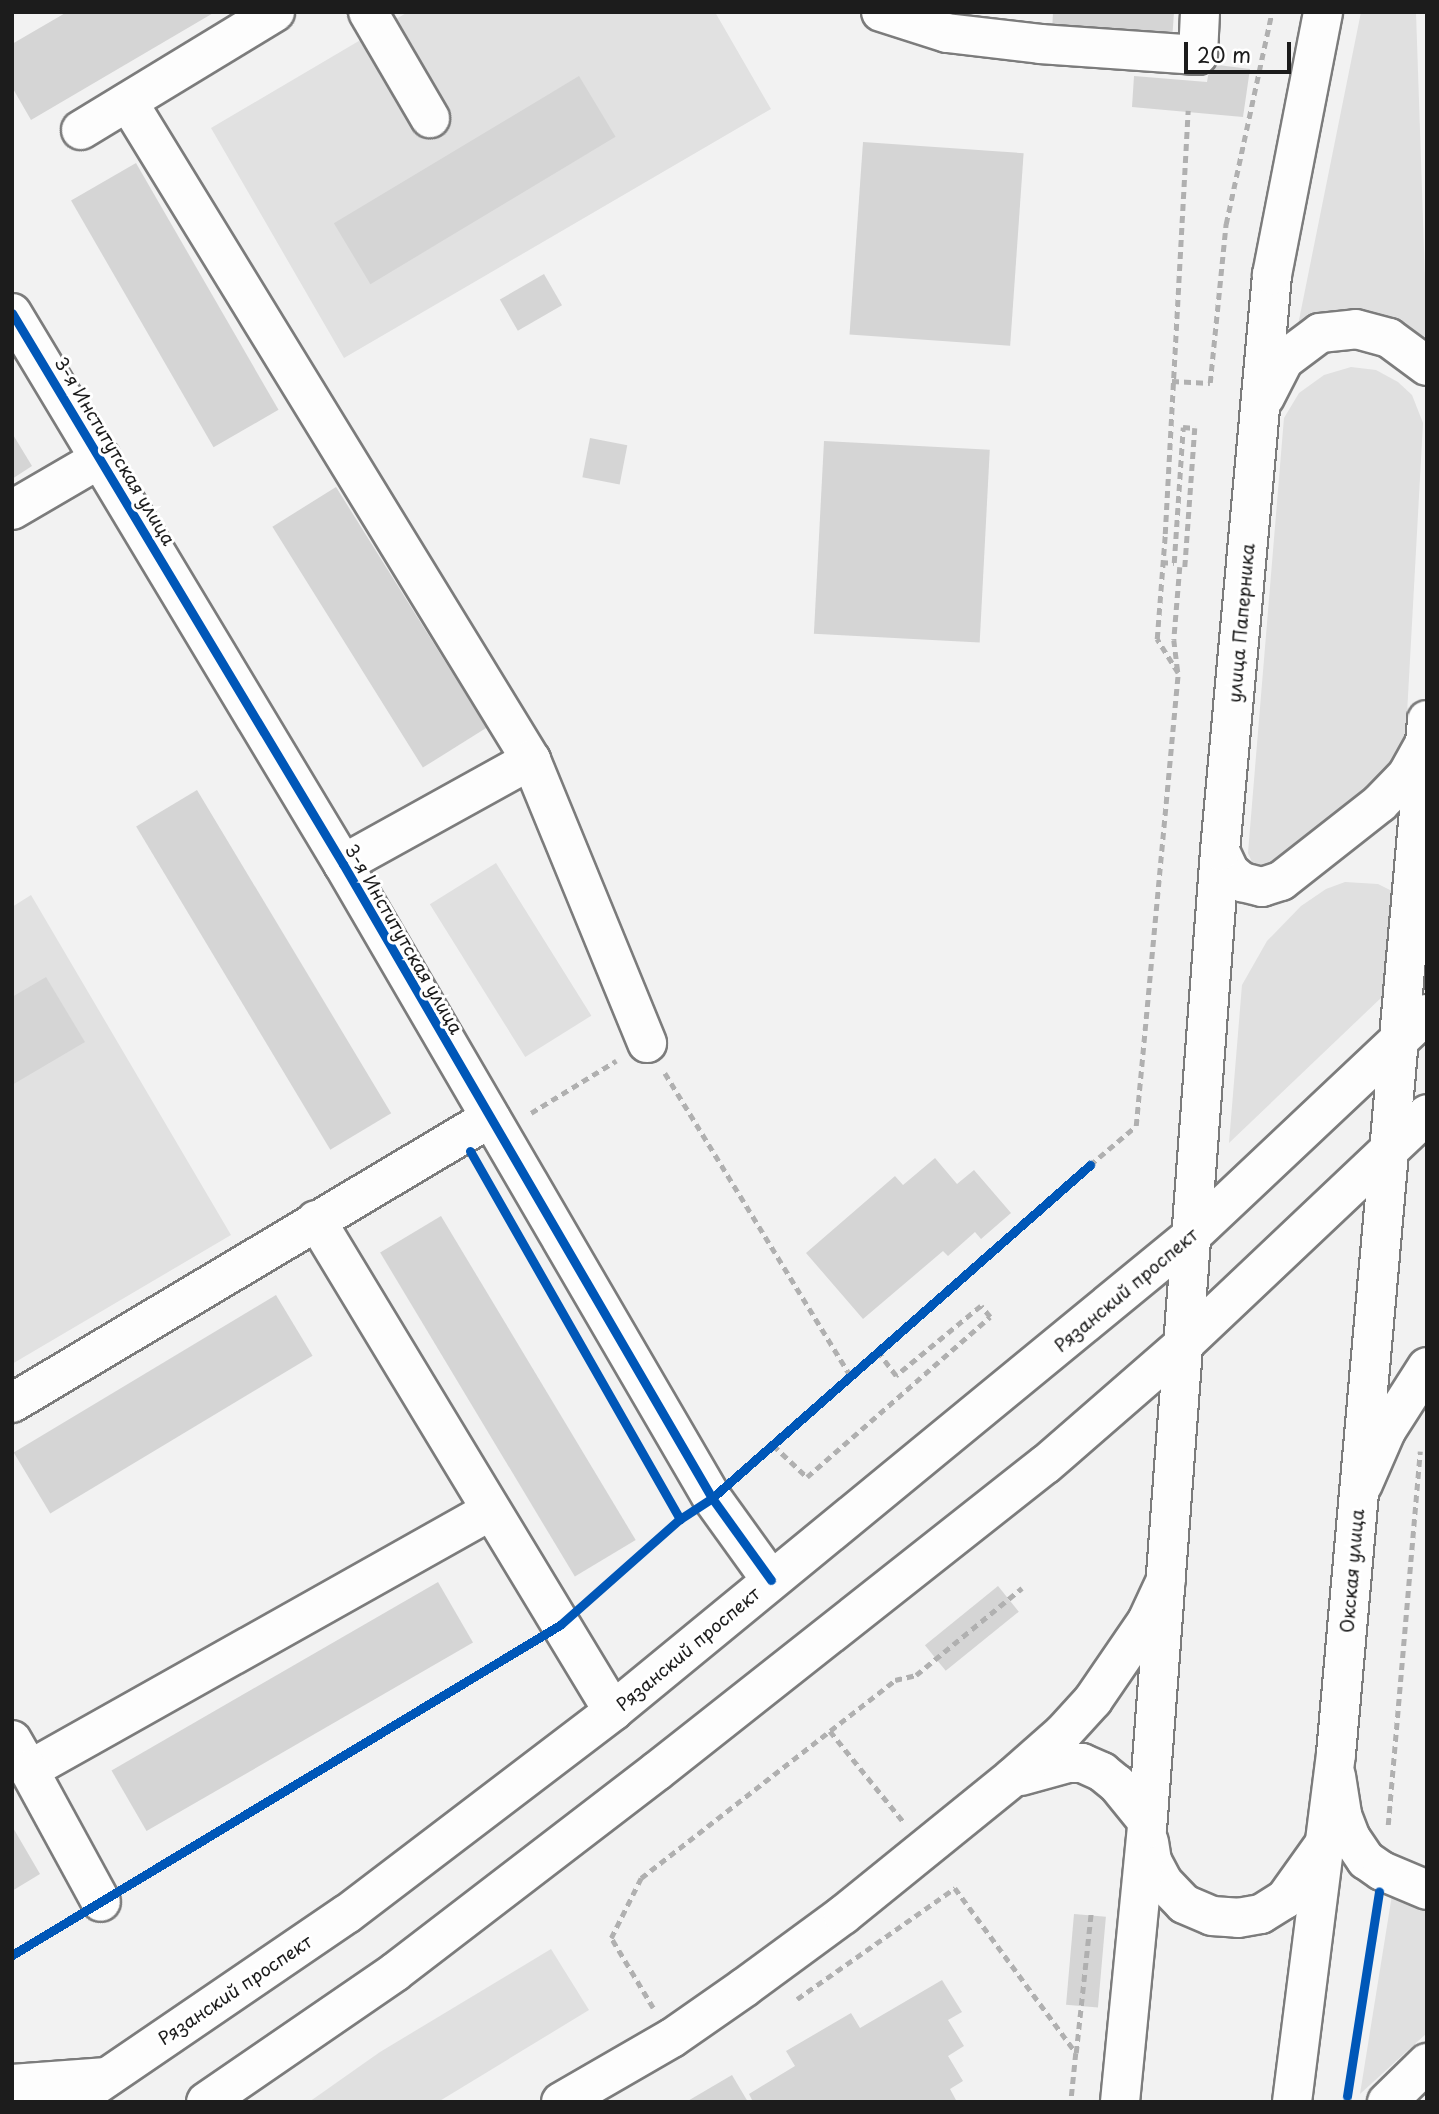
<!DOCTYPE html>
<html>
<head>
<meta charset="utf-8">
<style>
  body { margin:0 }
  #map { position:relative; width:1439px; height:2114px; overflow:hidden; background:#f2f2f2; font-family:"Playpen Sans",sans-serif }
  div>[style] { position:absolute }
  .built>* { inset:0; background:#e1e1e1 }
  .green>* { inset:0; background:#e0e0e0; transform-origin:0 0 }
  .building>* { inset:0; background:#d5d5d5; transform-origin:0 0 }
  .path>* { height:4.5px; margin-top:-2.25px; transform-origin:0; background:repeating-linear-gradient(90deg,#b0b0b0 0 7px,transparent 0 12px) }
  .roads { filter:drop-shadow(2px 0 #7c7c7c) drop-shadow(-2px 0 #7c7c7c) drop-shadow(0 2px #7c7c7c) drop-shadow(0 -2px #7c7c7c) }
  .minor>* { height:38px; margin:-19px; padding:0 19px; transform-origin:19px; border-radius:19px; background:#fdfdfd }
  .major>* { height:38px; margin:-19px; padding:0 19px; transform-origin:19px; border-radius:19px; background:#fdfdfd }
  .cycleway>* { height:9px; margin:-4.5px; padding:0 4.5px; transform-origin:4.5px; border-radius:4.5px; background:#0057b8 }
  span { translate:-50% -50%; white-space:nowrap; text-align:center; line-height:1.15; -webkit-text-stroke:6px #fff; paint-order:stroke }
  .street-label { font-size:18px; color:#1c1c1c }
  .frame { position:absolute; inset:0; border:14px solid #1c1c1c; pointer-events:none }
  .scale { position:absolute; left:1184px; top:42px; width:107px; height:32px; box-sizing:border-box; border:4px solid #1c1c1c; border-top:0; padding-left:9px; font-size:21px; line-height:24px; white-space:nowrap; color:#1c1c1c; -webkit-text-stroke:5px #fff; paint-order:stroke }
</style>
</head>
<body>
<div id="map">
  <div class="built">
    <i style="clip-path:polygon(408px 12px,715px 12px,771px 109px,344px 358px,211px 128px)"></i>
    <i style="clip-path:polygon(31px 895px,231px 1235px,12px 1364px,12px 907px)"></i>
  </div>
  <div class="green">
    <i style="clip-path:polygon(1361px 12px,1416px 12px,1427px 338px,1402px 324px,1333px 319px,1298px 325px)"></i>
    <i style="clip-path:polygon(1351px 367px,1376px 370px,1398px 382px,1412px 395px,1423px 423px,1405px 750px,1395px 765px,1273px 869px,1255px 869px,1248px 853px,1284px 418px,1299px 393px,1324px 375px)"></i>
    <i style="left:496px;top:863px;width:180px;height:78px;rotate:58deg"></i>
    <i style="clip-path:polygon(1345px 882px,1378px 884px,1392px 891px,1383px 996px,1229px 1143px,1242px 985px,1267px 941px,1301px 906px,1326px 889px)"></i>
    <i style="clip-path:polygon(1392px 1895px,1427px 1911px,1427px 2033px,1360px 2094px)"></i>
    <i style="clip-path:polygon(551px 1949px,589px 2010px,438px 2102px,309px 2102px,380px 2052px)"></i>
  </div>
  <div class="building">
    <i style="clip-path:polygon(67px 12px,215px 12px,31px 120px,12px 87px,12px 44px)"></i>
    <i style="clip-path:polygon(1053px 12px,1174px 12px,1172px 41px,1052px 33px)"></i>
    <i style="clip-path:polygon(1210px 64px,1250px 69px,1243px 117px,1132px 107px,1134px 76px,1207px 82px)"></i>
    <i style="left:579px;top:76px;width:71px;height:286px;rotate:59deg"></i>
    <i style="left:863px;top:142px;width:161px;height:193px;rotate:4deg"></i>
    <i style="left:136px;top:163px;width:285px;height:75px;rotate:60deg"></i>
    <i style="left:544px;top:274px;width:36px;height:51px;rotate:60deg"></i>
    <i style="clip-path:polygon(12px 433px,32px 466px,12px 479px)"></i>
    <i style="left:590px;top:438px;width:38px;height:40px;rotate:11deg"></i>
    <i style="left:824px;top:441px;width:166px;height:193px;rotate:3deg"></i>
    <i style="left:336px;top:487px;width:284px;height:75px;rotate:58deg"></i>
    <i style="left:197px;top:790px;width:377px;height:71px;rotate:59deg"></i>
    <i style="clip-path:polygon(46px 977px,85px 1042px,12px 1085px,12px 997px)"></i>
    <i style="clip-path:polygon(935px 1158px,957px 1184px,974px 1170px,1011px 1213px,981px 1239px,975px 1232px,948px 1256px,943px 1251px,863px 1319px,806px 1253px,895px 1176px,903px 1185px)"></i>
    <i style="left:441px;top:1216px;width:378px;height:71px;rotate:59deg"></i>
    <i style="left:276px;top:1295px;width:71px;height:306px;rotate:59deg"></i>
    <i style="left:438px;top:1582px;width:70px;height:377px;rotate:60deg"></i>
    <i style="left:998px;top:1586px;width:33px;height:94px;rotate:51deg"></i>
    <i style="clip-path:polygon(12px 1826px,40px 1874px,12px 1891px)"></i>
    <i style="left:1074px;top:1914px;width:32px;height:91px;rotate:5deg"></i>
    <i style="clip-path:polygon(942px 1980px,962px 2012px,948px 2020px,964px 2046px,948px 2056px,963px 2081px,950px 2089px,957px 2102px,753px 2102px,749px 2094px,795px 2066px,786px 2051px,851px 2013px,860px 2028px)"></i>
    <i style="clip-path:polygon(732px 2075px,748px 2102px,686px 2102px)"></i>
  </div>
  <div class="path">
    <i style="left:1172px;top:381px;width:38px;rotate:3deg"></i>
    <i style="left:1210px;top:383px;width:160px;rotate:-84.3deg"></i>
    <i style="left:1226px;top:224px;width:217px;rotate:-77.8deg"></i>
    <i style="left:1161px;top:562px;width:13px;rotate:4deg"></i>
    <i style="left:1174px;top:563px;width:136px;rotate:-86.2deg"></i>
    <i style="left:1183px;top:427px;width:12px;rotate:5deg"></i>
    <i style="left:1195px;top:428px;width:140px;rotate:94.1deg"></i>
    <i style="left:1180px;top:567px;width:73px;rotate:94.7deg"></i>
    <i style="left:1174px;top:640px;width:33px;rotate:83deg"></i>
    <i style="left:1178px;top:673px;width:40px;rotate:-122deg"></i>
    <i style="left:1157px;top:639px;width:105px;rotate:-85.6deg"></i>
    <i style="left:1165px;top:534px;width:424px;rotate:-86.9deg"></i>
    <i style="left:665px;top:1073px;width:356px;rotate:58.5deg"></i>
    <i style="left:531px;top:1113px;width:100px;rotate:-31.5deg"></i>
    <i style="left:1090px;top:1165px;width:60px;rotate:-40.3deg"></i>
    <i style="left:1136px;top:1126px;width:455px;rotate:-84.7deg"></i>
    <i style="left:773px;top:1445px;width:47px;rotate:43.3deg"></i>
    <i style="left:807px;top:1477px;width:243px;rotate:-41.2deg"></i>
    <i style="left:990px;top:1317px;width:14px;rotate:-129deg"></i>
    <i style="left:981px;top:1306px;width:110px;rotate:140.5deg"></i>
    <i style="left:896px;top:1376px;width:30px;rotate:-127deg"></i>
    <i style="left:830px;top:1731px;width:116px;rotate:51deg"></i>
    <i style="left:1388px;top:1825px;width:375px;rotate:-85.1deg"></i>
    <i style="left:797px;top:1999px;width:193px;rotate:-35.1deg"></i>
    <i style="left:955px;top:1888px;width:205px;rotate:53.7deg"></i>
    <i style="left:1076px;top:2053px;width:49px;rotate:95.8deg"></i>
    <i style="left:653px;top:2008px;width:82px;rotate:-121deg"></i>
    <i style="left:611px;top:1938px;width:67px;rotate:-63.4deg"></i>
    <i style="left:641px;top:1878px;width:322px;rotate:-37.9deg"></i>
    <i style="left:895px;top:1680px;width:22px;rotate:-13deg"></i>
    <i style="left:916px;top:1675px;width:137px;rotate:-39.4deg"></i>
    <i style="left:1076px;top:2053px;width:142px;rotate:-83.9deg"></i>
  </div>
  <div class="roads">
    <div class="minor">
      <i style="left:368px;top:12px;width:123px;rotate:59.7deg"></i>
      <i style="left:881px;top:12px;width:69px;rotate:17.7deg"></i>
      <i style="left:947px;top:33px;width:94px;rotate:6.7deg"></i>
      <i style="left:1040px;top:44px;width:158px;rotate:4deg"></i>
      <i style="left:1198px;top:55px;width:43px;rotate:-87.3deg"></i>
      <i style="left:128px;top:102px;width:772px;rotate:58.51deg"></i>
      <i style="left:531px;top:760px;width:306px;rotate:67.7deg"></i>
      <i style="left:81px;top:130px;width:227px;rotate:-31.3deg"></i>
      <i style="left:12px;top:313px;width:643px;rotate:59.01deg"></i>
      <i style="left:343px;top:864px;width:734px;rotate:59.8deg"></i>
      <i style="left:712px;top:1498px;width:101px;rotate:54.3deg"></i>
      <i style="left:12px;top:510px;width:103px;rotate:-30.3deg"></i>
      <i style="left:343px;top:864px;width:215px;rotate:-29deg"></i>
      <i style="left:316px;top:1220px;width:574px;rotate:58.83deg"></i>
      <i style="left:12px;top:1403px;width:557px;rotate:-30.8deg"></i>
      <i style="left:1363px;top:1484px;width:58px;rotate:-66.5deg"></i>
      <i style="left:1386px;top:1431px;width:76px;rotate:-57.4deg"></i>
      <i style="left:12px;top:1740px;width:34px;rotate:60deg"></i>
      <i style="left:29px;top:1770px;width:529px;rotate:-29.33deg"></i>
      <i style="left:29px;top:1770px;width:150px;rotate:61.4deg"></i>
      <i style="left:1021px;top:1776px;width:49px;rotate:-15.5deg"></i>
      <i style="left:1068px;top:1763px;width:14px"></i>
      <i style="left:1082px;top:1763px;width:22px;rotate:24deg"></i>
      <i style="left:1102px;top:1772px;width:19px;rotate:39deg"></i>
      <i style="left:1117px;top:1784px;width:48px;rotate:51deg"></i>
      <i style="left:1336px;top:1776px;width:39px;rotate:81deg"></i>
      <i style="left:1342px;top:1815px;width:25px;rotate:69deg"></i>
      <i style="left:1351px;top:1838px;width:27px;rotate:56deg"></i>
      <i style="left:1366px;top:1860px;width:19px;rotate:35deg"></i>
      <i style="left:1382px;top:1871px;width:49px;rotate:22.9deg"></i>
      <i style="left:12px;top:2084px;width:95px;rotate:-4.2deg"></i>
      <i style="left:561px;top:2102px;width:128px;rotate:-30deg"></i>
      <i style="left:672px;top:2038px;width:89px;rotate:-34.9deg"></i>
      <i style="left:745px;top:1987px;width:122px;rotate:-36.3deg"></i>
      <i style="left:843px;top:1915px;width:218px;rotate:-39deg"></i>
      <i style="left:1012px;top:1778px;width:68px;rotate:-41.4deg"></i>
      <i style="left:1063px;top:1733px;width:45px;rotate:-47.7deg"></i>
      <i style="left:1093px;top:1700px;width:96px;rotate:-55.6deg"></i>
      <i style="left:1147px;top:1621px;width:45px;rotate:-65.1deg"></i>
      <i style="left:1387px;top:2102px;width:56px;rotate:-44.3deg"></i>
    </div>
    <div class="major">
      <i style="left:1265px;top:397px;width:42px;rotate:-62.8deg"></i>
      <i style="left:1284px;top:360px;width:45px;rotate:-36.9deg"></i>
      <i style="left:1320px;top:333px;width:36px;rotate:-6deg"></i>
      <i style="left:1356px;top:329px;width:34px;rotate:15deg"></i>
      <i style="left:1389px;top:338px;width:47px;rotate:36.4deg"></i>
      <i style="left:1220px;top:851px;width:23px;rotate:65deg"></i>
      <i style="left:1230px;top:872px;width:16px;rotate:40deg"></i>
      <i style="left:1242px;top:882px;width:21px;rotate:14deg"></i>
      <i style="left:1262px;top:887px;width:20px;rotate:-18deg"></i>
      <i style="left:1281px;top:881px;width:126px;rotate:-38.2deg"></i>
      <i style="left:1380px;top:803px;width:39px;rotate:-46deg"></i>
      <i style="left:1407px;top:775px;width:33px;rotate:-61deg"></i>
      <i style="left:1149px;top:1842px;width:19px;rotate:81deg"></i>
      <i style="left:1152px;top:1861px;width:24px;rotate:62deg"></i>
      <i style="left:1163px;top:1882px;width:30px;rotate:46deg"></i>
      <i style="left:1184px;top:1904px;width:30px;rotate:23deg"></i>
      <i style="left:1212px;top:1916px;width:26px;rotate:4deg"></i>
      <i style="left:1238px;top:1918px;width:23px;rotate:-10deg"></i>
      <i style="left:1261px;top:1914px;width:28px;rotate:-32deg"></i>
      <i style="left:1285px;top:1899px;width:65px;rotate:-54.4deg"></i>
      <i style="left:71px;top:2102px;width:334px;rotate:-34.3deg"></i>
      <i style="left:347px;top:1914px;width:335px;rotate:-37.3deg"></i>
      <i style="left:613px;top:1711px;width:747px;rotate:-39.4deg"></i>
      <i style="left:1190px;top:1237px;width:325px;rotate:-43.3deg"></i>
      <i style="left:206px;top:2102px;width:229px;rotate:-34.5deg"></i>
      <i style="left:395px;top:1972px;width:330px;rotate:-37.5deg"></i>
      <i style="left:657px;top:1771px;width:494px;rotate:-38.3deg"></i>
      <i style="left:1045px;top:1465px;width:183px;rotate:-41deg"></i>
      <i style="left:1183px;top:1345px;width:336px;rotate:-43.4deg"></i>
      <i style="left:1120px;top:2102px;width:274px;rotate:-84.4deg"></i>
      <i style="left:1147px;top:1829px;width:981px;rotate:-85.73deg"></i>
      <i style="left:1220px;top:851px;width:578px;rotate:-84.84deg"></i>
      <i style="left:1272px;top:275px;width:268px;rotate:-79deg"></i>
      <i style="left:1292px;top:2102px;width:351px;rotate:-82.8deg"></i>
      <i style="left:1336px;top:1754px;width:1038px;rotate:-84.97deg"></i>
    </div>
  </div>
  <div class="cycleway">
    <i style="left:12px;top:313px;width:643px;rotate:59.01deg"></i>
    <i style="left:343px;top:864px;width:734px;rotate:59.8deg"></i>
    <i style="left:712px;top:1498px;width:101px;rotate:54.3deg"></i>
    <i style="left:470px;top:1151px;width:424px;rotate:60.3deg"></i>
    <i style="left:12px;top:1955px;width:640px;rotate:-31.06deg"></i>
    <i style="left:560px;top:1625px;width:160px;rotate:-41.5deg"></i>
    <i style="left:680px;top:1519px;width:38px;rotate:-33deg"></i>
    <i style="left:712px;top:1498px;width:504px;rotate:-41.38deg"></i>
    <i style="left:1347px;top:2096px;width:207px;rotate:-81.1deg"></i>
  </div>
  <div class="street-label">
    <span style="left:115px;top:451px;rotate:59deg">3-я Институтская улица</span>
    <span style="left:1241px;top:623px;rotate:-85deg">улица Паперника</span>
    <span style="left:404px;top:939px;rotate:60deg">3-я Институтская улица</span>
    <span style="left:1126px;top:1290px;rotate:-40deg">Рязанский проспект</span>
    <span style="left:1352px;top:1571px;rotate:-85deg">Окская улица</span>
    <span style="left:688px;top:1649px;rotate:-40deg">Рязанский проспект</span>
    <span style="left:235px;top:1990px;rotate:-34deg">Рязанский проспект</span>
  </div>
  <div class="frame"></div>
  <div class="scale">20 m</div>
</div>
</body>
</html>
